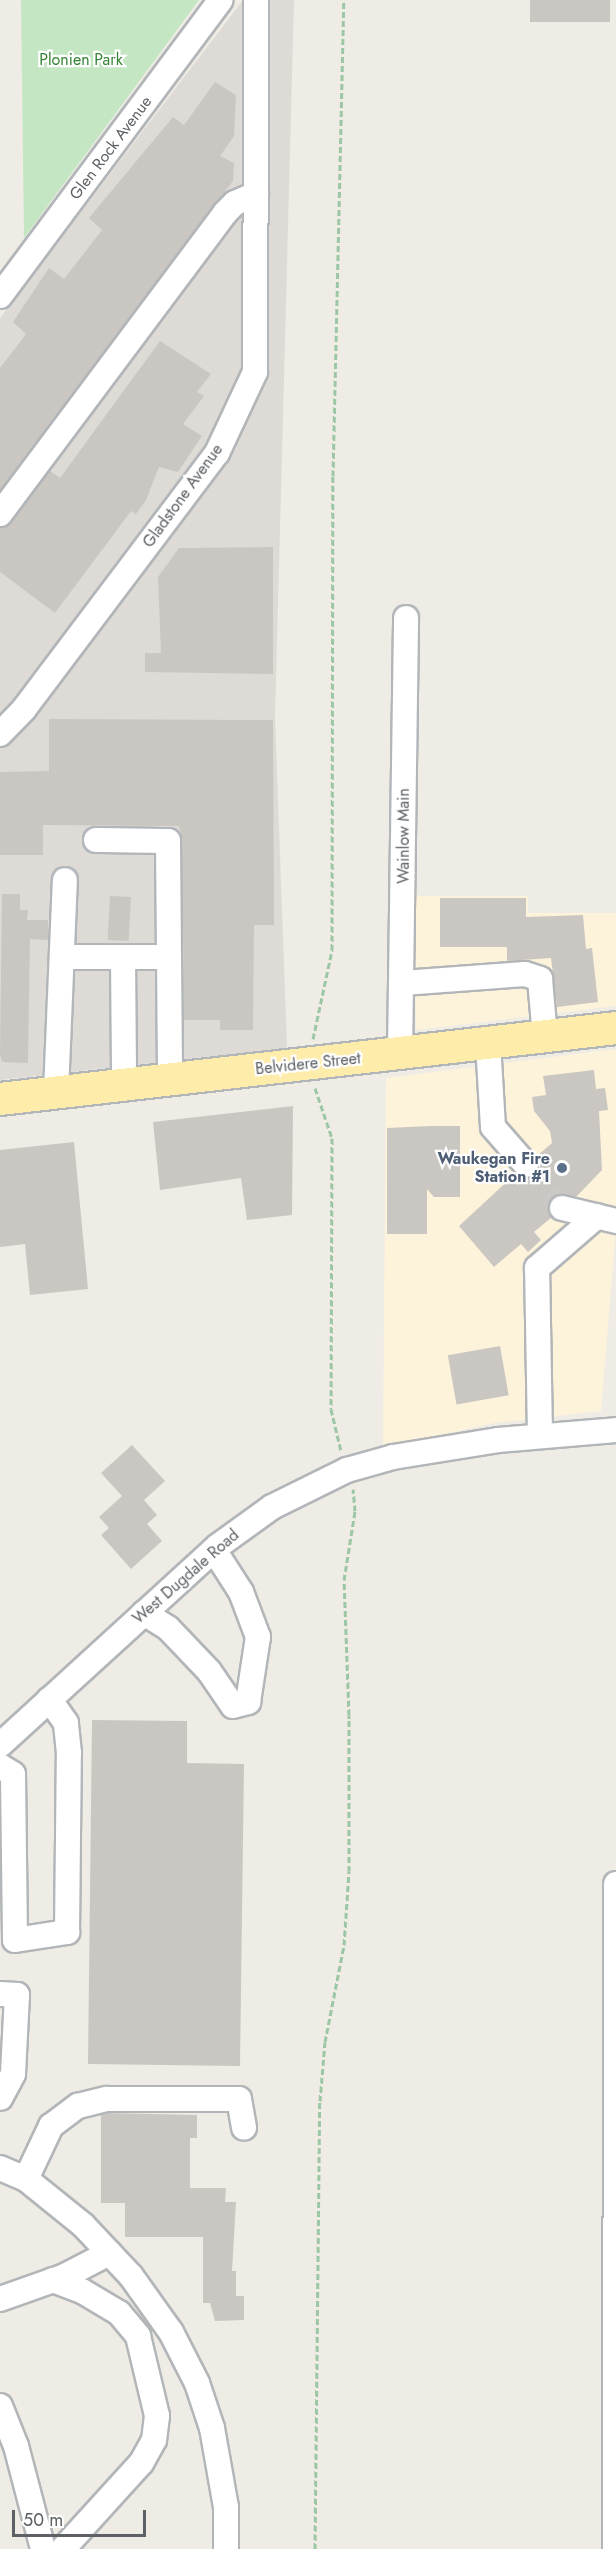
<!DOCTYPE html>
<html>
<head>
<meta charset="utf-8">
<style>
  body { margin:0 }
  #map { position:relative; width:616px; height:2549px; overflow:hidden; background:#efece5; font-family:Jost,sans-serif }
  div>[style] { position:absolute }
  .commercial>* { inset:0; background:#fdf3db }
  .industrial>* { inset:0; background:#dedbd7 }
  .green>* { inset:0; background:#c4e6c2 }
  .building>* { inset:0; background:#cac7c2; transform-origin:0 0 }
  .minor-tunnel>* { height:24px; margin-top:-12px; transform-origin:0; background:repeating-linear-gradient(90deg,#cac9c5 0 24px,transparent 0 36px) }
  .path>* { height:3px; margin-top:-1.5px; transform-origin:0; background:repeating-linear-gradient(90deg,#9bc7a5 0 6px,transparent 0 9px) }
  .roads { filter:drop-shadow(2px 0 #b2b6b9) drop-shadow(-2px 0 #b2b6b9) drop-shadow(0 2px #b2b6b9) drop-shadow(0 -2px #b2b6b9) }
  .minor>* { height:24px; margin:-12px; padding:0 12px; transform-origin:12px; border-radius:12px; background:#fff }
  .major>* { height:32px; margin:-16px; padding:0 16px; transform-origin:16px; border-radius:16px; background:#feecab }
  .dots>* { width:16px; height:16px; translate:-50% -50%; box-sizing:border-box; border:3px solid #fff; border-radius:50% }
  span { translate:-50% -50%; white-space:nowrap; text-align:center; line-height:1.15; -webkit-text-stroke:4.5px #fff; paint-order:stroke }
  .park-label { font-size:16px; color:#368336 }
  .street-label { font-size:16px; color:#5d6165 }
  .service-label { font-size:16px; color:#4e5e75; font-weight:700 }
  .right { translate:-100% -50%; text-align:right }
  .scale { position:absolute; left:12px; top:2510px; width:134px; height:27px; box-sizing:border-box; border:3px solid #5d6165; border-top:0; padding-left:8px; font-size:18px; line-height:21px; white-space:nowrap; color:#5d6165; -webkit-text-stroke:4px #fff; paint-order:stroke }
</style>
</head>
<body>
<div id="map">
  <div class="commercial">
    <i style="clip-path:polygon(413px 896px,528px 896px,528px 913px,616px 913px,616px 1006px,416px 1030px)"></i>
    <i style="clip-path:polygon(616px 1049px,616px 1228px,601px 1411px,494px 1423px,383px 1448px,386px 1078px)"></i>
  </div>
  <div class="industrial">
    <i style="clip-path:polygon(243px 0,294px 0,275px 718px,287px 1048px,0 1080px,0 318px)"></i>
  </div>
  <div class="green">
    <i style="clip-path:polygon(21px 0,199px 0,24px 238px)"></i>
  </div>
  <div class="building">
    <i style="left:530px;top:0;width:80px;height:22px"></i>
    <i style="clip-path:polygon(215px 82px,236px 95px,234px 136px,220px 156px,234px 163px,233px 181px,0 490px,0 368px,26px 334px,13px 322px,49px 268px,64px 279px,102px 230px,89px 218px,173px 117px,184px 125px)"></i>
    <i style="clip-path:polygon(160px 341px,211px 374px,197px 392px,204px 396px,183px 424px,202px 436px,178px 472px,159px 467px,146px 500px,136px 514px,131px 511px,55px 613px,0 572px,0 528px,11px 523px,50px 471px,60px 478px)"></i>
    <i style="clip-path:polygon(273px 547px,273px 674px,145px 672px,145px 653px,161px 653px,158px 577px,179px 548px)"></i>
    <i style="clip-path:polygon(49px 719px,273px 720px,274px 925px,254px 925px,253px 1030px,220px 1030px,220px 1020px,184px 1020px,182px 841px,179px 826px,43px 825px,43px 855px,0 855px,0 772px,49px 771px)"></i>
    <i style="clip-path:polygon(2px 894px,20px 894px,20px 910px,28px 910px,27px 920px,48px 920px,48px 940px,30px 939px,28px 1063px,2px 1062px,0 1054px)"></i>
    <i style="left:110px;top:896px;width:21px;height:44px;rotate:3deg"></i>
    <i style="clip-path:polygon(440px 898px,526px 898px,526px 917px,583px 915px,586px 949px,592px 948px,598px 1002px,557px 1007px,551px 958px,507px 961px,507px 947px,440px 947px)"></i>
    <i style="clip-path:polygon(594px 1070px,596px 1089px,605px 1088px,608px 1110px,599px 1111px,602px 1170px,576px 1197px,559px 1194px,552px 1198px,548px 1205px,552px 1217px,534px 1232px,541px 1240px,528px 1252px,521px 1244px,494px 1267px,459px 1226px,515px 1174px,528px 1179px,539px 1170px,537px 1156px,552px 1143px,550px 1131px,534px 1111px,532px 1097px,546px 1095px,543px 1076px)"></i>
    <i style="clip-path:polygon(293px 1106px,292px 1215px,247px 1220px,241px 1178px,160px 1190px,153px 1122px)"></i>
    <i style="clip-path:polygon(430px 1126px,460px 1126px,460px 1197px,434px 1197px,427px 1189px,427px 1234px,387px 1234px,387px 1128px)"></i>
    <i style="clip-path:polygon(74px 1142px,88px 1289px,30px 1295px,25px 1244px,0 1247px,0 1150px)"></i>
    <i style="left:500px;top:1346px;width:50px;height:53px;rotate:80deg"></i>
    <i style="clip-path:polygon(132px 1445px,165px 1481px,144px 1500px,157px 1515px,147px 1524px,162px 1541px,131px 1569px,101px 1535px,109px 1528px,99px 1517px,122px 1496px,101px 1473px)"></i>
    <i style="clip-path:polygon(92px 1720px,187px 1721px,187px 1763px,244px 1764px,240px 2066px,88px 2064px)"></i>
    <i style="clip-path:polygon(109px 2113px,197px 2115px,197px 2138px,190px 2138px,190px 2188px,226px 2188px,225px 2202px,236px 2202px,232px 2271px,236px 2271px,236px 2296px,244px 2296px,244px 2320px,215px 2321px,210px 2303px,203px 2303px,203px 2237px,125px 2237px,125px 2203px,101px 2203px,101px 2115px)"></i>
  </div>
  <div class="minor-tunnel">
    <i style="left:526px;top:1165px;width:56px;rotate:50.1deg"></i>
  </div>
  <div class="path">
    <i style="left:313px;top:1039px;width:91px;rotate:-77.9deg"></i>
    <i style="left:332px;top:950px;width:474px;rotate:-89.9deg"></i>
    <i style="left:333px;top:476px;width:476px;rotate:-88.7deg"></i>
    <i style="left:315px;top:1088px;width:53px;rotate:71.2deg"></i>
    <i style="left:332px;top:1138px;width:271px;rotate:90.2deg"></i>
    <i style="left:331px;top:1409px;width:43px;rotate:76.6deg"></i>
    <i style="left:315px;top:2549px;width:448px;rotate:-89.4deg"></i>
    <i style="left:320px;top:2101px;width:59px;rotate:-85.2deg"></i>
    <i style="left:325px;top:2042px;width:99px;rotate:-78.9deg"></i>
    <i style="left:344px;top:1945px;width:74px;rotate:-86.1deg"></i>
    <i style="left:349px;top:1871px;width:156px;rotate:-90deg"></i>
    <i style="left:349px;top:1715px;width:135px;rotate:-92.1deg"></i>
    <i style="left:344px;top:1580px;width:70px;rotate:-80.9deg"></i>
    <i style="left:355px;top:1511px;width:22px;rotate:-95deg"></i>
  </div>
  <div class="roads">
    <div class="minor">
      <i style="left:0;top:296px;width:369px;rotate:-53.3deg"></i>
      <i style="left:0;top:514px;width:376px;rotate:-53.2deg"></i>
      <i style="left:225px;top:213px;width:14px;rotate:-45deg"></i>
      <i style="left:235px;top:203px;width:23px;rotate:-23deg"></i>
      <i style="left:0;top:734px;width:35px;rotate:-46deg"></i>
      <i style="left:24px;top:709px;width:321px;rotate:-53deg"></i>
      <i style="left:217px;top:453px;width:89px;rotate:-64.9deg"></i>
      <i style="left:255px;top:372px;width:372px;rotate:-89.8deg"></i>
      <i style="left:96px;top:840px;width:72px;rotate:0.8deg"></i>
      <i style="left:168px;top:841px;width:238px;rotate:89.5deg"></i>
      <i style="left:62px;top:957px;width:107px"></i>
      <i style="left:123px;top:957px;width:127px;rotate:89.5deg"></i>
      <i style="left:403px;top:983px;width:122px;rotate:-4.2deg"></i>
      <i style="left:525px;top:974px;width:16px;rotate:18deg"></i>
      <i style="left:540px;top:979px;width:58px;rotate:85.1deg"></i>
      <i style="left:488px;top:1043px;width:84px;rotate:86.6deg"></i>
      <i style="left:493px;top:1127px;width:50px;rotate:49deg"></i>
      <i style="left:400px;top:1053px;width:435px;rotate:-89.2deg"></i>
      <i style="left:56px;top:1092px;width:212px;rotate:-87.6deg"></i>
      <i style="left:562px;top:1208px;width:56px;rotate:13.5deg"></i>
      <i style="left:540px;top:1436px;width:168px;rotate:-91deg"></i>
      <i style="left:537px;top:1268px;width:79px;rotate:-40.9deg"></i>
      <i style="left:144px;top:1613px;width:28px;rotate:32deg"></i>
      <i style="left:168px;top:1628px;width:59px;rotate:46.4deg"></i>
      <i style="left:209px;top:1671px;width:42px;rotate:55.6deg"></i>
      <i style="left:233px;top:1706px;width:16px;rotate:-15deg"></i>
      <i style="left:248px;top:1702px;width:66px;rotate:-81.3deg"></i>
      <i style="left:258px;top:1637px;width:48px;rotate:-110.7deg"></i>
      <i style="left:241px;top:1592px;width:50px;rotate:-122.7deg"></i>
      <i style="left:0;top:1745px;width:295px;rotate:-42.4deg"></i>
      <i style="left:218px;top:1546px;width:67px;rotate:-35.8deg"></i>
      <i style="left:272px;top:1507px;width:84px;rotate:-26.3deg"></i>
      <i style="left:347px;top:1470px;width:48px;rotate:-15.8deg"></i>
      <i style="left:393px;top:1457px;width:106px;rotate:-9.2deg"></i>
      <i style="left:498px;top:1440px;width:118px;rotate:-4.8deg"></i>
      <i style="left:0;top:1766px;width:15px;rotate:32deg"></i>
      <i style="left:13px;top:1774px;width:166px;rotate:89.3deg"></i>
      <i style="left:15px;top:1940px;width:53px;rotate:-8.7deg"></i>
      <i style="left:67px;top:1932px;width:179px;rotate:-89.4deg"></i>
      <i style="left:69px;top:1753px;width:30px;rotate:-96deg"></i>
      <i style="left:66px;top:1723px;width:29px;rotate:-125deg"></i>
      <i style="left:0;top:1994px;width:17px;rotate:3deg"></i>
      <i style="left:17px;top:1995px;width:79px;rotate:92.9deg"></i>
      <i style="left:13px;top:2074px;width:27px;rotate:118deg"></i>
      <i style="left:0;top:2168px;width:28px;rotate:23deg"></i>
      <i style="left:26px;top:2179px;width:73px;rotate:38.9deg"></i>
      <i style="left:83px;top:2225px;width:70px;rotate:46.7deg"></i>
      <i style="left:131px;top:2276px;width:69px;rotate:54.5deg"></i>
      <i style="left:171px;top:2332px;width:57px;rotate:63deg"></i>
      <i style="left:197px;top:2383px;width:47px;rotate:71.6deg"></i>
      <i style="left:212px;top:2428px;width:80px;rotate:80deg"></i>
      <i style="left:226px;top:2507px;width:42px;rotate:90deg"></i>
      <i style="left:26px;top:2179px;width:59px;rotate:-64.7deg"></i>
      <i style="left:51px;top:2126px;width:34px;rotate:-37deg"></i>
      <i style="left:78px;top:2106px;width:30px;rotate:-14deg"></i>
      <i style="left:107px;top:2099px;width:132px"></i>
      <i style="left:239px;top:2099px;width:29px;rotate:80deg"></i>
      <i style="left:53px;top:2280px;width:31px;rotate:21deg"></i>
      <i style="left:82px;top:2291px;width:43px;rotate:30.7deg"></i>
      <i style="left:119px;top:2313px;width:30px;rotate:50deg"></i>
      <i style="left:138px;top:2336px;width:82px;rotate:76.6deg"></i>
      <i style="left:157px;top:2416px;width:24px;rotate:97deg"></i>
      <i style="left:154px;top:2440px;width:26px;rotate:119deg"></i>
      <i style="left:141px;top:2463px;width:116px;rotate:132.2deg"></i>
      <i style="left:0;top:2299px;width:69px;rotate:-19.5deg"></i>
      <i style="left:65px;top:2276px;width:50px;rotate:-27.6deg"></i>
      <i style="left:0;top:2406px;width:43px;rotate:68.2deg"></i>
      <i style="left:16px;top:2446px;width:106px;rotate:75.3deg"></i>
      <i style="left:615px;top:2549px;width:665px;rotate:-89.91deg"></i>
    </div>
    <div class="major">
      <i style="left:0;top:1099px;width:620px;rotate:-6.57deg"></i>
    </div>
  </div>
  <div class="dots">
    <i style="left:562px;top:1168px;background:#5c6f8a"></i>
  </div>
  <div class="park-label">
    <span style="left:81px;top:60px">Plonien Park</span>
  </div>
  <div class="street-label">
    <span style="left:111px;top:148px;rotate:-53deg">Glen Rock Avenue</span>
    <span style="left:183px;top:496px;rotate:-54deg">Gladstone Avenue</span>
    <span style="left:404px;top:836px;rotate:-90deg">Wainlow Main</span>
    <span style="left:308px;top:1064px;rotate:-6deg">Belvidere Street</span>
    <span style="left:186px;top:1577px;rotate:-41deg">West Dugdale Road</span>
  </div>
  <div class="service-label">
    <span class="right" style="left:550px;top:1168px">Waukegan Fire<br>Station #1</span>
  </div>
  <div class="scale">50 m</div>
</div>
</body>
</html>
